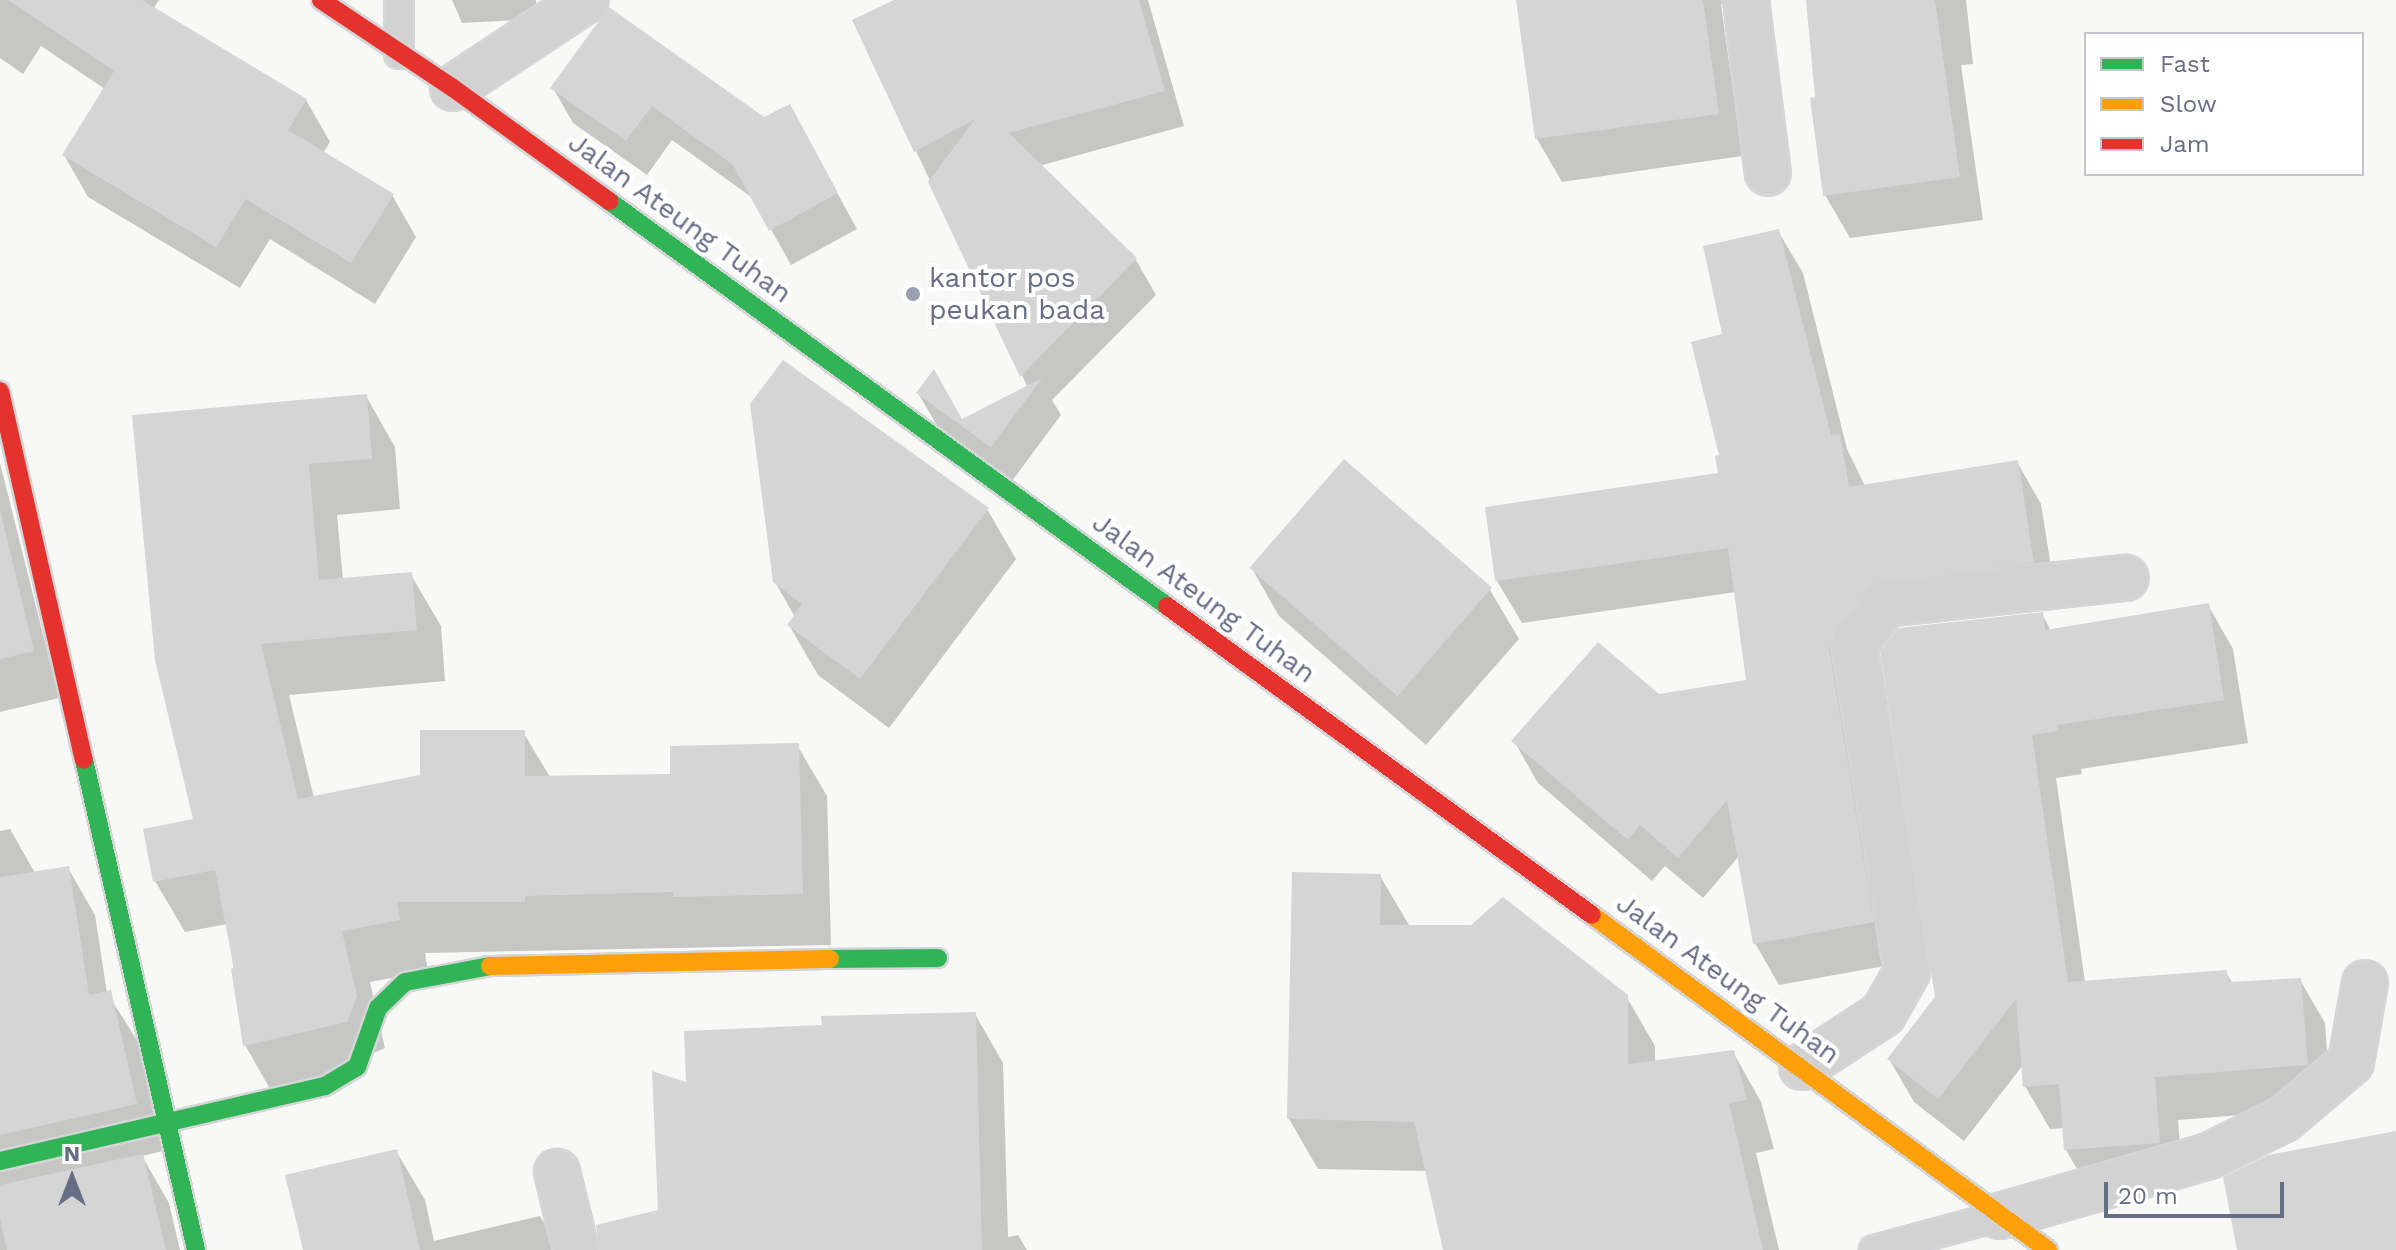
<!DOCTYPE html>
<html>
<head>
<meta charset="utf-8">
<style>
  body { margin:0 }
  #map { position:relative; width:2396px; height:1250px; overflow:hidden; background:#f8f8f7; font-family:"Work Sans",sans-serif }
  div>[style] { position:absolute }
  .shadow>* { inset:0; background:#0003 }
  .building>* { inset:0; background:#d5d5d6; transform-origin:0 0 }
  .roads { filter:drop-shadow(2px 0 #d4d5d7) drop-shadow(-2px 0 #d4d5d7) drop-shadow(0 2px #d4d5d7) drop-shadow(0 -2px #d4d5d7) }
  .lane>* { height:28px; margin:-14px; padding:0 14px; transform-origin:14px; border-radius:14px; background:#d2d2d3 }
  .street>* { height:44px; margin:-22px; padding:0 22px; transform-origin:22px; border-radius:22px; background:#d2d2d3 }
  .fast>* { height:18px; margin:-9px; padding:0 9px; transform-origin:9px; border-radius:9px; background:#30b455 }
  .slow>* { height:18px; margin:-9px; padding:0 9px; transform-origin:9px; border-radius:9px; background:#ff9f0a }
  .jam>* { height:18px; margin:-9px; padding:0 9px; transform-origin:9px; border-radius:9px; background:#e5322d }
  .dots>* { width:22px; height:22px; translate:-50% -50%; box-sizing:border-box; border:4px solid #fff; border-radius:50% }
  span { translate:-50% -50%; white-space:nowrap; text-align:center; line-height:1.15; -webkit-text-stroke:8px #fff; paint-order:stroke }
  .street-label { font-size:28px; color:#686d87 }
  .poi-label { font-size:28px; color:#686d87 }
  .left { translate:0 -50%; text-align:left }
  .legend { position:absolute; left:2084px; top:32px; width:280px; height:144px; box-sizing:border-box; background:#fff; border:2px solid #c3c5cf; margin:0; padding:10px 14px; list-style:none; font-size:24px; color:#686d87 }
  .legend li { display:flex; align-items:center; gap:16px; height:40px }
  .legend b { width:40px; border:2px solid #c3c5cf }
  .north { position:absolute; left:32px; top:1138px; width:80px; height:80px; -webkit-text-stroke:6px #fff; paint-order:stroke; rotate:0deg; font-size:22px; font-weight:700; line-height:32px; text-align:center; color:#686d87 }
  .north::after { content:''; display:block; margin:auto; width:28px; height:36px; background:#686d87; clip-path:polygon(50% 0,100% 100%,50% 72%,0 100%) }
  .scale { position:absolute; left:2104px; top:1182px; width:180px; height:36px; box-sizing:border-box; border:4px solid #686d87; border-top:0; padding-left:10px; font-size:24px; line-height:28px; white-space:nowrap; color:#686d87; -webkit-text-stroke:6px #fff; paint-order:stroke }
</style>
</head>
<body>
<div id="map">
  <div class="shadow">
    <i style="clip-path:polygon(0 0,159px 0,153px 9px,306px 100px,330px 142px,323px 153px,392px 195px,416px 237px,375px 304px,270px 239px,240px 288px,88px 197px,64px 155px,105px 89px,41px 46px,23px 74px,0 58px)"></i>
    <i style="clip-path:polygon(452px 0,536px 0,537px 19px,462px 23px)"></i>
    <i style="clip-path:polygon(899px 0,1148px 0,1184px 126px,1039px 166px,1136px 260px,1156px 295px,1052px 400px,1061px 415px,1012px 481px,939px 429px,918px 393px,962px 421px,1028px 388px,916px 151px)"></i>
    <i style="clip-path:polygon(1519px 0,1751px 0,1721px 4px,1742px 156px,1562px 182px,1537px 139px)"></i>
    <i style="clip-path:polygon(1808px 0,1966px 0,1973px 64px,1961px 65px,1983px 220px,1850px 238px,1825px 195px)"></i>
    <i style="clip-path:polygon(553px 88px,764px 120px,809px 142px,857px 229px,791px 265px,754px 199px,672px 140px,647px 175px,573px 123px)"></i>
    <i style="clip-path:polygon(1778px 231px,1803px 273px,1847px 449px,1865px 486px,2017px 462px,2041px 504px,2057px 604px,1897px 623px,1853px 680px,1896px 964px,1779px 985px,1755px 943px,1739px 856px,1703px 898px,1665px 866px,1652px 881px,1538px 783px,1514px 741px,1659px 697px,1748px 681px,1736px 592px,1522px 623px,1497px 581px,1487px 509px,1720px 475px,1725px 336px)"></i>
    <i style="clip-path:polygon(366px 396px,395px 447px,400px 509px,337px 515px,343px 580px,411px 575px,441px 626px,445px 681px,289px 695px,314px 798px,422px 777px,523px 732px,550px 777px,672px 776px,797px 745px,827px 796px,831px 945px,425px 953px,428px 971px,370px 982px,385px 1048px,274px 1096px,245px 1045px,227px 924px,185px 932px,155px 881px,196px 821px,135px 417px)"></i>
    <i style="clip-path:polygon(0 463px,59px 698px,0 712px)"></i>
    <i style="clip-path:polygon(987px 509px,1016px 559px,889px 728px,818px 675px,789px 625px,795px 617px,775px 582px)"></i>
    <i style="clip-path:polygon(1251px 567px,1490px 590px,1519px 639px,1426px 745px,1279px 616px)"></i>
    <i style="clip-path:polygon(2208px 605px,2233px 649px,2248px 743px,2081px 769px,2082px 774px,2056px 778px,2085px 982px,2226px 972px,2233px 984px,2300px 980px,2325px 1023px,2331px 1108px,2178px 1120px,2183px 1186px,2091px 1193px,2066px 1150px,2065px 1128px,2050px 1129px,2025px 1086px,2023px 1065px,1964px 1141px,1914px 1102px,1889px 1059px,1937px 998px,2042px 614px,2051px 631px)"></i>
    <i style="clip-path:polygon(10px 829px,35px 873px,68px 868px,95px 915px,107px 993px,137px 1040px,163px 1151px,142px 1156px,169px 1203px,180px 1250px,0 1250px,0 831px)"></i>
    <i style="clip-path:polygon(1380px 876px,1409px 925px,1626px 996px,1655px 1046px,1655px 1062px,1733px 1052px,1761px 1102px,1774px 1149px,1756px 1153px,1779px 1250px,1445px 1250px,1427px 1171px,1318px 1169px,1289px 1119px)"></i>
    <i style="clip-path:polygon(975px 1014px,1003px 1063px,1008px 1237px,1018px 1235px,1027px 1250px,659px 1250px,660px 1212px,688px 1084px,824px 1027px)"></i>
    <i style="clip-path:polygon(396px 1151px,425px 1200px,434px 1241px,540px 1216px,560px 1250px,305px 1250px)"></i>
  </div>
  <div class="building">
    <i style="clip-path:polygon(8px 0,142px 0,307px 99px,288px 130px,394px 194px,351px 263px,246px 199px,216px 247px,62px 155px,114px 71px)"></i>
    <i style="clip-path:polygon(894px 0,1139px 0,1165px 91px,1009px 133px,1137px 258px,1020px 377px,928px 182px,975px 119px,914px 152px,852px 20px)"></i>
    <i style="clip-path:polygon(1516px 0,1703px 0,1719px 114px,1535px 139px)"></i>
    <i style="clip-path:polygon(1806px 0,1935px 0,1960px 177px,1823px 196px,1810px 98px,1815px 97px)"></i>
    <i style="clip-path:polygon(609px 7px,764px 117px,790px 104px,838px 193px,769px 231px,733px 165px,652px 106px,626px 141px,550px 88px)"></i>
    <i style="clip-path:polygon(1779px 229px,1831px 435px,1840px 434px,1849px 487px,2018px 460px,2034px 563px,1873px 582px,1834px 629px,1829px 648px,1874px 922px,1753px 944px,1727px 800px,1678px 858px,1640px 825px,1628px 840px,1511px 741px,1598px 642px,1659px 694px,1746px 680px,1728px 548px,1495px 581px,1485px 507px,1718px 473px,1715px 456px,1719px 455px,1691px 342px,1722px 334px,1703px 246px)"></i>
    <i style="clip-path:polygon(783px 360px,989px 508px,860px 679px,787px 625px,802px 604px,773px 582px,750px 404px)"></i>
    <i style="clip-path:polygon(934px 369px,962px 419px,1042px 378px,991px 447px,916px 393px)"></i>
    <i style="clip-path:polygon(367px 394px,372px 459px,309px 464px,319px 580px,412px 572px,417px 630px,261px 644px,298px 799px,420px 775px,420px 730px,525px 730px,525px 776px,670px 774px,670px 746px,799px 743px,803px 894px,673px 897px,673px 892px,525px 896px,525px 902px,397px 902px,400px 920px,342px 931px,357px 996px,347px 1022px,243px 1046px,231px 969px,234px 968px,215px 870px,153px 882px,143px 829px,193px 819px,155px 660px,132px 415px)"></i>
    <i style="left:1344px;top:459px;width:196px;height:144px;rotate:41deg"></i>
    <i style="clip-path:polygon(0 510px,34px 651px,0 659px)"></i>
    <i style="clip-path:polygon(2209px 603px,2224px 700px,2058px 725px,2058px 731px,2032px 735px,2068px 982px,2227px 970px,2228px 982px,2301px 978px,2308px 1065px,2155px 1077px,2160px 1143px,2064px 1150px,2059px 1084px,2023px 1087px,2016px 999px,1938px 1099px,1887px 1059px,1935px 997px,1880px 651px,1898px 628px,2043px 612px,2045px 630px)"></i>
    <i style="clip-path:polygon(69px 866px,89px 995px,111px 990px,137px 1104px,0 1135px,0 877px)"></i>
    <i style="clip-path:polygon(1292px 872px,1381px 874px,1380px 925px,1471px 925px,1503px 897px,1628px 995px,1628px 1064px,1734px 1050px,1747px 1100px,1729px 1103px,1763px 1250px,1443px 1250px,1414px 1122px,1287px 1119px)"></i>
    <i style="clip-path:polygon(976px 1012px,982px 1250px,600px 1250px,596px 1225px,658px 1210px,652px 1071px,686px 1082px,684px 1031px,822px 1025px,821px 1016px)"></i>
    <i style="clip-path:polygon(2396px 1131px,2396px 1250px,2237px 1250px,2223px 1177px,2268px 1155px)"></i>
    <i style="clip-path:polygon(397px 1149px,420px 1250px,303px 1250px,285px 1175px)"></i>
    <i style="clip-path:polygon(143px 1154px,166px 1250px,7px 1250px,0 1219px,0 1185px)"></i>
  </div>
  <div class="roads">
    <div class="lane">
      <i style="left:399px;top:0;width:54px;rotate:90deg"></i>
      <i style="left:1874px;top:1250px;width:131px;rotate:-15.1deg"></i>
    </div>
    <div class="street">
      <i style="left:1746px;top:0;width:174px;rotate:82.8deg"></i>
      <i style="left:453px;top:88px;width:159px;rotate:-33.5deg"></i>
      <i style="left:1802px;top:1067px;width:97px;rotate:-33.2deg"></i>
      <i style="left:1883px;top:1014px;width:48px;rotate:-60.3deg"></i>
      <i style="left:1907px;top:972px;width:332px;rotate:-99.2deg"></i>
      <i style="left:1854px;top:644px;width:51px;rotate:-52.2deg"></i>
      <i style="left:1885px;top:604px;width:242px;rotate:-6.2deg"></i>
      <i style="left:557px;top:1172px;width:80px;rotate:76.3deg"></i>
      <i style="left:2000px;top:1216px;width:217px;rotate:-16deg"></i>
      <i style="left:2209px;top:1156px;width:84px;rotate:-26.3deg"></i>
      <i style="left:2284px;top:1119px;width:88px;rotate:-40.4deg"></i>
      <i style="left:2351px;top:1062px;width:80px;rotate:-80deg"></i>
    </div>
    <div class="fast">
      <i style="left:609px;top:201px;width:689px;rotate:35.97deg"></i>
      <i style="left:84px;top:760px;width:503px;rotate:77.12deg"></i>
      <i style="left:830px;top:959px;width:108px;rotate:-0.5deg"></i>
      <i style="left:0;top:1161px;width:334px;rotate:-13deg"></i>
      <i style="left:325px;top:1086px;width:37px;rotate:-31deg"></i>
      <i style="left:357px;top:1067px;width:63px;rotate:-70.4deg"></i>
      <i style="left:378px;top:1008px;width:37px;rotate:-44deg"></i>
      <i style="left:405px;top:982px;width:86px;rotate:-10.7deg"></i>
    </div>
    <div class="slow">
      <i style="left:1592px;top:915px;width:566px;rotate:36.3deg"></i>
      <i style="left:490px;top:966px;width:340px;rotate:-1.2deg"></i>
    </div>
    <div class="jam">
      <i style="left:321px;top:0;width:159px;rotate:33.7deg"></i>
      <i style="left:453px;top:88px;width:193px;rotate:35.9deg"></i>
      <i style="left:0;top:391px;width:378px;rotate:77.2deg"></i>
      <i style="left:1167px;top:606px;width:525px;rotate:36.02deg"></i>
    </div>
  </div>
  <div class="dots">
    <i style="left:913px;top:294px;background:#9a9eae"></i>
  </div>
  <div class="street-label">
    <span style="left:680px;top:218px;rotate:36deg">Jalan Ateung Tuhan</span>
    <span style="left:1204px;top:598px;rotate:36deg">Jalan Ateung Tuhan</span>
    <span style="left:1728px;top:979px;rotate:36deg">Jalan Ateung Tuhan</span>
  </div>
  <div class="poi-label">
    <span class="left" style="left:929px;top:294px">kantor pos<br>peukan bada</span>
  </div>
  <ul class="legend">
  <li><b style="height:10px;background:#30b455"></b>Fast</li>
  <li><b style="height:10px;background:#ff9f0a"></b>Slow</li>
  <li><b style="height:10px;background:#e5322d"></b>Jam</li>
  </ul>
  <div class="north">N</div>
  <div class="scale">20 m</div>
</div>
</body>
</html>
